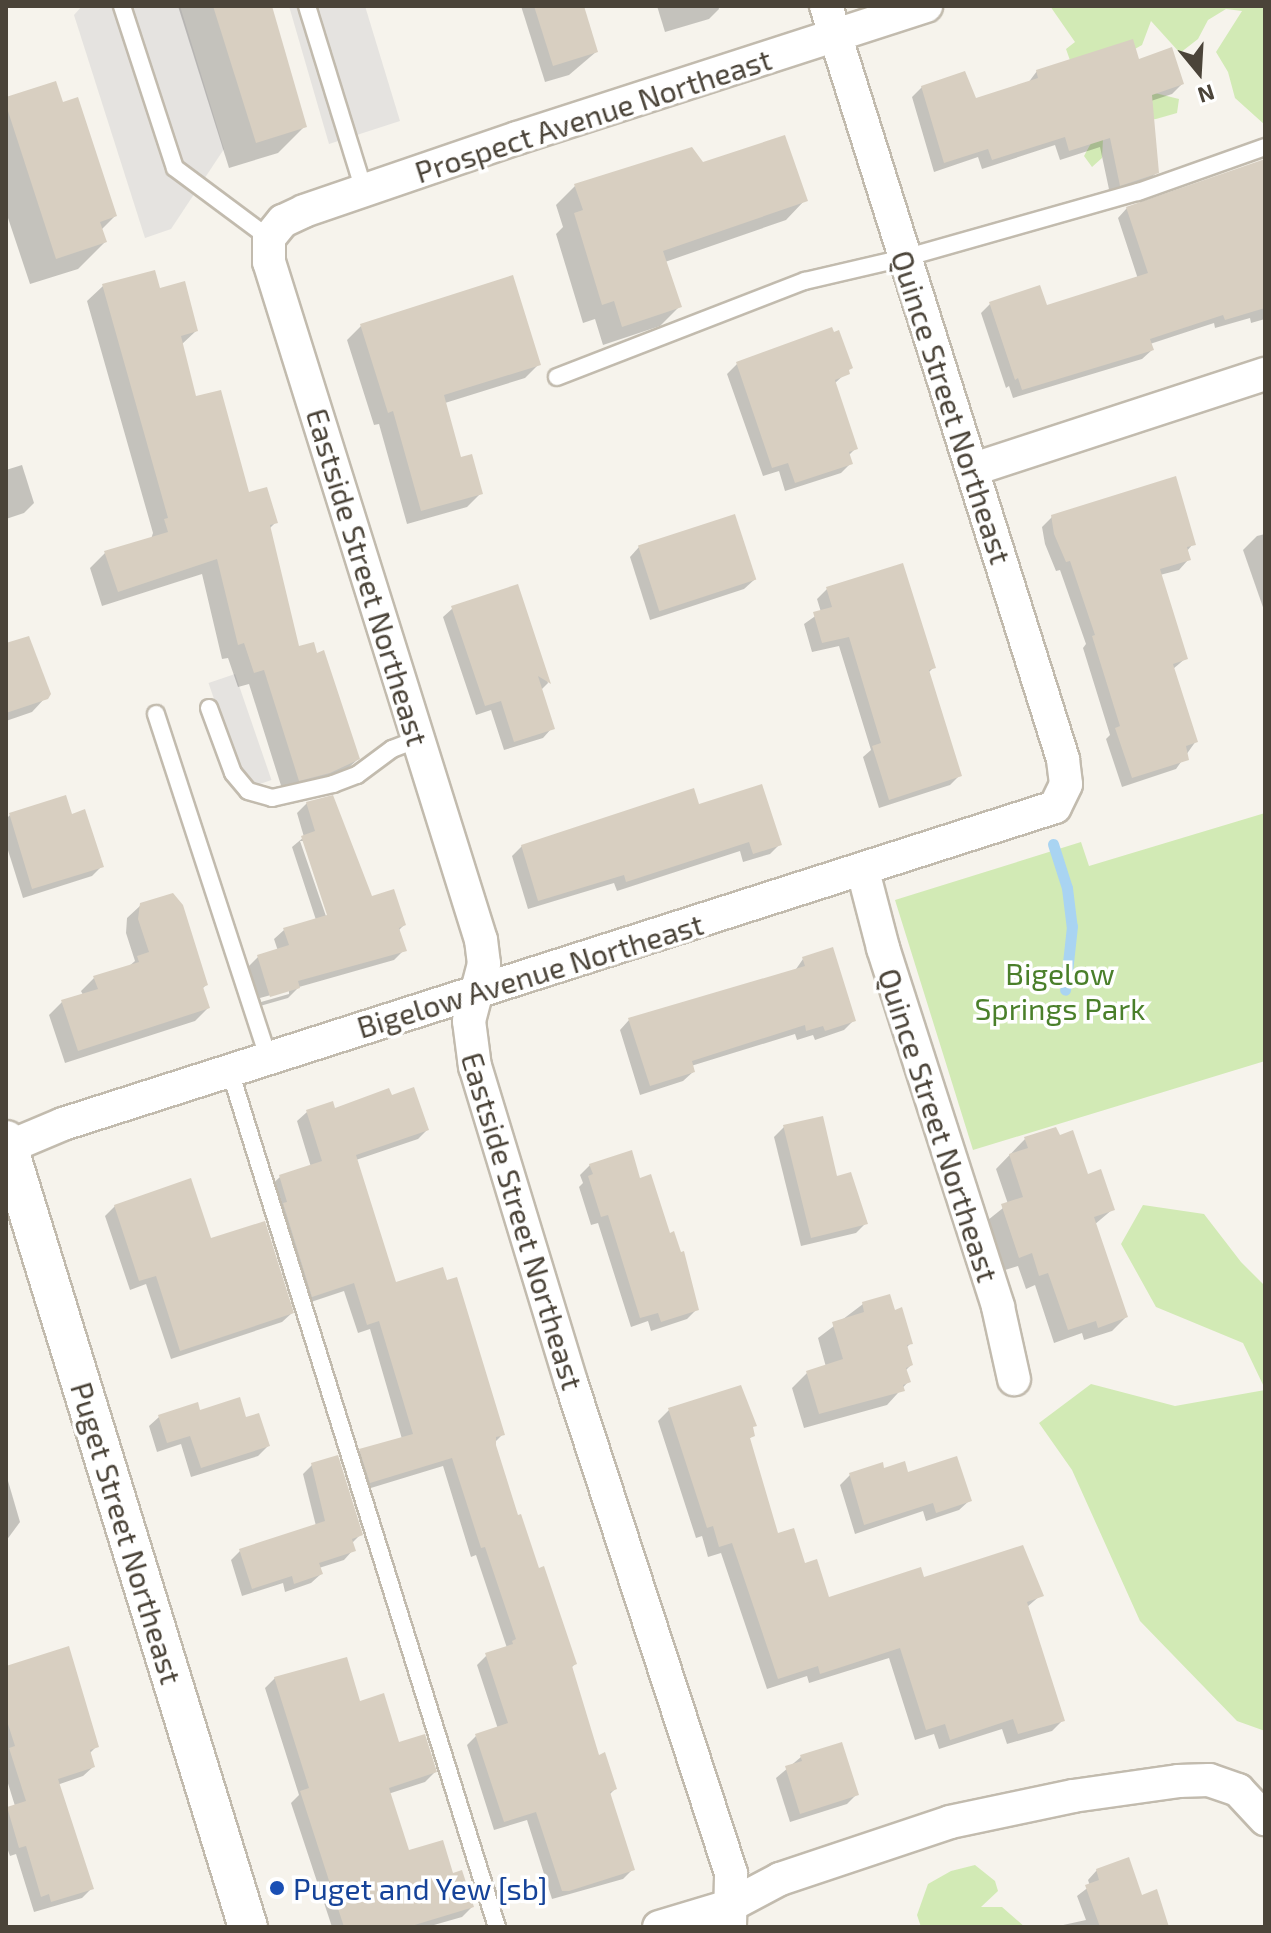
<!DOCTYPE html>
<html>
<head>
<meta charset="utf-8">
<style>
  body { margin:0 }
  #map { position:relative; width:1271px; height:1933px; overflow:hidden; background:#f6f3ec; font-family:"Exo 2",sans-serif }
  div>[style] { position:absolute }
  .green>* { inset:0; background:#d2eab5 }
  .parking>* { inset:0; background:#e5e3e0; transform-origin:0 0 }
  .shadow>* { inset:0; background:#0003 }
  .stream>* { height:11px; margin:-5.5px; padding:0 5.5px; transform-origin:5.5px; border-radius:5.5px; background:#a9d4f2 }
  .building>* { inset:0; background:#d8cfc1; transform-origin:0 0 }
  .roads { filter:drop-shadow(2px 0 #c2bbae) drop-shadow(-2px 0 #c2bbae) drop-shadow(0 2px #c2bbae) drop-shadow(0 -2px #c2bbae) }
  .service>* { height:16px; margin:-8px; padding:0 8px; transform-origin:8px; border-radius:8px; background:#fff }
  .minor>* { height:32px; margin:-16px; padding:0 16px; transform-origin:16px; border-radius:16px; background:#fff }
  .tertiary>* { height:38px; margin:-19px; padding:0 19px; transform-origin:19px; border-radius:19px; background:#fff }
  .dots>* { width:22px; height:22px; translate:-50% -50%; box-sizing:border-box; border:4px solid #fff; border-radius:50% }
  span { translate:-50% -50%; white-space:nowrap; text-align:center; line-height:1.15; -webkit-text-stroke:7px #fff; paint-order:stroke }
  .street-label { font-size:30px; color:#4b4439 }
  .park-label { font-size:30px; color:#4a7f2a }
  .transit-label { font-size:30px; color:#164399 }
  .left { translate:0 -50%; text-align:left }
  .frame { position:absolute; inset:0; border:8px solid #4b4439; pointer-events:none }
  .north { position:absolute; left:1159px; top:32px; width:80px; height:80px; -webkit-text-stroke:6px #fff; paint-order:stroke; rotate:162deg; font-size:22px; font-weight:700; line-height:32px; text-align:center; color:#4b4439 }
  .north::after { content:''; display:block; margin:auto; width:28px; height:36px; background:#4b4439; clip-path:polygon(50% 0,100% 100%,50% 72%,0 100%) }
</style>
</head>
<body>
<div id="map">
  <div class="green">
    <i style="clip-path:polygon(1050px 6px,1265px 6px,1265px 125px,1235px 98px,1228px 72px,1216px 52px,1242px 11px,1226px 9px,1208px 20px,1198px 39px,1180px 53px,1151px 21px,1142px 45px,1126px 54px,1147px 91px,1179px 99px,1177px 113px,1156px 119px,1126px 122px,1103px 139px,1102px 158px,1092px 167px,1084px 156px,1096px 134px,1066px 49px,1075px 42px)"></i>
    <i style="clip-path:polygon(1265px 813px,1265px 1061px,973px 1150px,895px 900px,1081px 842px,1089px 866px)"></i>
    <i style="clip-path:polygon(1143px 1205px,1204px 1214px,1241px 1262px,1265px 1286px,1265px 1389px,1243px 1343px,1156px 1307px,1121px 1244px)"></i>
    <i style="clip-path:polygon(1091px 1384px,1175px 1406px,1265px 1390px,1265px 1731px,1237px 1721px,1140px 1621px,1072px 1470px,1039px 1423px)"></i>
    <i style="clip-path:polygon(975px 1865px,995px 1881px,998px 1891px,981px 1907px,1002px 1907px,1025px 1927px,921px 1927px,917px 1915px,928px 1884px,951px 1871px)"></i>
  </div>
  <div class="parking">
    <i style="clip-path:polygon(82px 6px,180px 6px,224px 149px,171px 229px,145px 238px,74px 15px)"></i>
    <i style="clip-path:polygon(289px 6px,365px 6px,400px 121px,329px 144px)"></i>
    <i style="left:235px;top:674px;width:112px;height:28px;rotate:71deg"></i>
  </div>
  <div class="shadow">
    <i style="clip-path:polygon(178px 6px,269px 6px,305px 126px,278px 153px,229px 168px)"></i>
    <i style="clip-path:polygon(521px 6px,582px 6px,596px 52px,569px 75px,545px 82px)"></i>
    <i style="clip-path:polygon(657px 6px,718px 6px,719px 9px,709px 19px,665px 32px)"></i>
    <i style="clip-path:polygon(1037px 71px,1182px 84px,1172px 94px,1151px 101px,1157px 172px,1147px 182px,1110px 194px,1100px 147px,1060px 160px,1055px 145px,982px 169px,978px 157px,934px 172px,912px 97px,922px 87px,975px 100px,1028px 83px)"></i>
    <i style="clip-path:polygon(6px 100px,62px 104px,115px 216px,101px 230px,105px 242px,78px 269px,30px 284px,6px 212px)"></i>
    <i style="clip-path:polygon(1265px 160px,1265px 319px,1251px 323px,1250px 318px,1215px 328px,1214px 323px,1150px 344px,1152px 350px,1142px 359px,1013px 398px,1009px 386px,1006px 388px,981px 313px,990px 304px,1045px 307px,1138px 279px,1118px 218px,1127px 208px)"></i>
    <i style="clip-path:polygon(702px 165px,805px 200px,786px 220px,665px 262px,679px 307px,660px 326px,603px 345px,595px 319px,583px 323px,556px 234px,563px 227px,556px 205px,575px 186px)"></i>
    <i style="clip-path:polygon(103px 286px,158px 290px,196px 331px,181px 345px,195px 398px,247px 495px,276px 522px,269px 529px,297px 649px,358px 759px,342px 774px,284px 795px,249px 684px,238px 687px,228px 658px,222px 659px,202px 574px,102px 606px,90px 568px,105px 553px,151px 539px,153px 533px,87px 301px)"></i>
    <i style="clip-path:polygon(361px 326px,539px 364px,525px 378px,445px 403px,460px 460px,481px 493px,467px 507px,407px 524px,379px 424px,374px 425px,347px 340px)"></i>
    <i style="clip-path:polygon(737px 364px,847px 372px,834px 384px,855px 449px,848px 456px,851px 463px,841px 473px,785px 491px,779px 471px,763px 476px,727px 374px)"></i>
    <i style="clip-path:polygon(22px 465px,34px 503px,24px 513px,6px 519px,6px 470px)"></i>
    <i style="clip-path:polygon(1052px 517px,1193px 544px,1186px 552px,1188px 560px,1179px 570px,1160px 575px,1186px 658px,1173px 669px,1196px 741px,1176px 769px,1122px 787px,1106px 739px,1110px 735px,1083px 648px,1086px 644px,1060px 570px,1056px 571px,1045px 544px,1042px 527px)"></i>
    <i style="clip-path:polygon(1265px 534px,1265px 613px,1243px 550px,1257px 536px)"></i>
    <i style="clip-path:polygon(639px 547px,754px 580px,744px 589px,650px 620px,630px 557px)"></i>
    <i style="clip-path:polygon(517px 587px,548px 683px,540px 691px,552px 728px,543px 738px,504px 750px,491px 710px,476px 715px,443px 617px,453px 608px)"></i>
    <i style="clip-path:polygon(827px 589px,934px 667px,928px 673px,960px 775px,950px 785px,879px 808px,863px 757px,871px 750px,839px 646px,812px 652px,804px 624px,821px 612px,817px 599px)"></i>
    <i style="clip-path:polygon(6px 645px,46px 697px,32px 712px,6px 721px)"></i>
    <i style="clip-path:polygon(evenodd,307px 803px,371px 899px,404px 925px,398px 931px,404px 950px,394px 960px,299px 987px,288px 998px,260px 1006px,248px 967px,258px 957px,278px 951px,274px 939px,284px 930px,316px 920px,292px 847px,304px 837px,297px 813px,307px 803px,300px 841px,304px 841px,332px 923px,329px 925px,300px 841px,307px 803px,289px 990px,289px 994px,261px 1002px,260px 998px,289px 990px)"></i>
    <i style="clip-path:polygon(697px 806px,780px 844px,770px 854px,743px 862px,740px 851px,617px 891px,614px 883px,528px 909px,512px 856px,522px 846px)"></i>
    <i style="clip-path:polygon(10px 815px,70px 816px,102px 866px,92px 876px,23px 898px,6px 844px,6px 819px)"></i>
    <i style="clip-path:polygon(141px 905px,206px 985px,202px 989px,208px 1008px,195px 1021px,65px 1063px,49px 1015px,62px 1002px,83px 995px,81px 991px,94px 978px,128px 967px,135px 961px,126px 933px,127px 918px)"></i>
    <i style="clip-path:polygon(803px 959px,854px 1020px,844px 1030px,815px 1040px,813px 1035px,797px 1040px,795px 1034px,691px 1066px,693px 1072px,683px 1081px,640px 1095px,620px 1030px,629px 1020px,794px 972px)"></i>
    <i style="clip-path:polygon(391px 1097px,427px 1130px,418px 1139px,356px 1160px,395px 1284px,503px 1434px,494px 1443px,517px 1517px,575px 1664px,571px 1668px,597px 1757px,615px 1789px,609px 1795px,633px 1869px,623px 1879px,552px 1899px,527px 1820px,494px 1830px,467px 1745px,476px 1736px,498px 1729px,477px 1665px,487px 1655px,507px 1648px,476px 1555px,471px 1557px,443px 1466px,361px 1491px,351px 1460px,361px 1451px,402px 1439px,370px 1329px,358px 1333px,344px 1291px,302px 1305px,270px 1186px,280px 1177px,311px 1167px,297px 1121px,307px 1112px,334px 1111px)"></i>
    <i style="clip-path:polygon(784px 1127px,836px 1178px,866px 1223px,856px 1233px,801px 1246px,774px 1137px)"></i>
    <i style="clip-path:polygon(1025px 1139px,1087px 1177px,1113px 1209px,1094px 1225px,1126px 1317px,1112px 1331px,1084px 1340px,1082px 1333px,1054px 1343px,1035px 1285px,1026px 1289px,1018px 1266px,1005px 1270px,988px 1220px,1008px 1204px,996px 1169px)"></i>
    <i style="clip-path:polygon(590px 1165px,639px 1180px,697px 1309px,687px 1319px,651px 1331px,648px 1321px,631px 1327px,598px 1223px,591px 1225px,579px 1187px,583px 1183px,580px 1175px)"></i>
    <i style="clip-path:polygon(115px 1206px,210px 1241px,292px 1313px,282px 1322px,171px 1359px,146px 1284px,130px 1290px,105px 1216px)"></i>
    <i style="clip-path:polygon(863px 1304px,893px 1312px,911px 1343px,906px 1348px,911px 1365px,905px 1371px,908px 1382px,887px 1405px,804px 1428px,792px 1388px,807px 1373px,826px 1367px,818px 1338px)"></i>
    <i style="clip-path:polygon(669px 1410px,751px 1428px,753px 1435px,748px 1440px,777px 1535px,828px 1599px,923px 1580px,1041px 1595px,1027px 1607px,1063px 1720px,1052px 1731px,1007px 1744px,1002px 1729px,939px 1749px,934px 1734px,915px 1740px,889px 1658px,809px 1683px,807px 1676px,767px 1689px,721px 1553px,708px 1557px,702px 1536px,696px 1538px,658px 1421px)"></i>
    <i style="clip-path:polygon(199px 1412px,245px 1420px,268px 1446px,258px 1456px,191px 1477px,181px 1444px,157px 1452px,149px 1426px,159px 1417px)"></i>
    <i style="clip-path:polygon(312px 1465px,361px 1534px,351px 1544px,353px 1550px,344px 1560px,319px 1568px,321px 1574px,311px 1583px,285px 1592px,283px 1583px,242px 1596px,231px 1560px,240px 1551px,316px 1526px,303px 1474px)"></i>
    <i style="clip-path:polygon(883px 1470px,907px 1474px,969px 1501px,959px 1510px,926px 1521px,923px 1511px,855px 1534px,840px 1485px,850px 1475px)"></i>
    <i style="clip-path:polygon(6px 1474px,20px 1522px,6px 1541px)"></i>
    <i style="clip-path:polygon(6px 1668px,97px 1746px,89px 1754px,93px 1767px,83px 1776px,57px 1785px,92px 1888px,82px 1898px,34px 1912px,16px 1854px,10px 1856px,6px 1845px,6px 1810px,15px 1806px,6px 1777px)"></i>
    <i style="clip-path:polygon(275px 1678px,359px 1703px,398px 1745px,435px 1772px,425px 1782px,388px 1794px,408px 1853px,452px 1875px,472px 1907px,462px 1917px,427px 1927px,332px 1927px,291px 1803px,299px 1795px,265px 1688px)"></i>
    <i style="clip-path:polygon(801px 1757px,857px 1794px,847px 1804px,790px 1822px,776px 1778px)"></i>
    <i style="clip-path:polygon(1097px 1870px,1140px 1897px,1162px 1927px,1054px 1927px,1086px 1920px,1077px 1896px,1090px 1886px,1088px 1880px)"></i>
  </div>
  <div class="stream">
    <i style="left:1053px;top:844px;width:46px;rotate:72.3deg"></i>
    <i style="left:1067px;top:888px;width:38px;rotate:83deg"></i>
    <i style="left:1072px;top:926px;width:64px;rotate:96.2deg"></i>
  </div>
  <div class="building">
    <i style="clip-path:polygon(213px 6px,272px 6px,307px 127px,256px 143px)"></i>
    <i style="clip-path:polygon(534px 6px,584px 6px,598px 52px,553px 66px)"></i>
    <i style="clip-path:polygon(1133px 39px,1139px 59px,1172px 47px,1184px 84px,1152px 95px,1159px 173px,1120px 186px,1110px 138px,1069px 151px,1065px 137px,992px 160px,988px 149px,944px 163px,921px 86px,965px 71px,976px 98px,1038px 78px,1036px 70px)"></i>
    <i style="clip-path:polygon(56px 81px,63px 102px,78px 97px,117px 216px,100px 222px,107px 242px,56px 259px,6px 105px,6px 97px)"></i>
    <i style="clip-path:polygon(785px 135px,808px 201px,663px 251px,682px 307px,622px 327px,614px 301px,602px 305px,574px 213px,583px 210px,574px 184px,692px 147px,703px 162px)"></i>
    <i style="clip-path:polygon(1265px 159px,1265px 308px,1225px 320px,1223px 315px,1150px 339px,1154px 350px,1022px 390px,1018px 378px,1015px 380px,989px 302px,1040px 285px,1047px 305px,1148px 273px,1126px 207px)"></i>
    <i style="clip-path:polygon(155px 270px,160px 288px,185px 281px,198px 331px,181px 336px,196px 396px,221px 390px,249px 492px,267px 487px,278px 523px,270px 525px,299px 646px,314px 642px,317px 653px,324px 650px,360px 759px,330px 773px,299px 781px,264px 670px,254px 673px,244px 643px,238px 645px,217px 559px,118px 592px,104px 551px,168px 532px,164px 519px,168px 518px,102px 284px)"></i>
    <i style="clip-path:polygon(513px 275px,541px 365px,444px 395px,461px 457px,472px 454px,483px 494px,421px 511px,393px 411px,388px 413px,360px 324px)"></i>
    <i style="clip-path:polygon(832px 327px,834px 332px,839px 330px,853px 368px,849px 370px,850px 374px,835px 380px,858px 449px,849px 452px,853px 464px,795px 483px,788px 463px,772px 468px,736px 362px)"></i>
    <i style="clip-path:polygon(1176px 476px,1196px 545px,1187px 547px,1191px 560px,1160px 569px,1188px 659px,1173px 664px,1198px 742px,1186px 746px,1189px 760px,1132px 778px,1115px 728px,1120px 726px,1092px 636px,1095px 635px,1070px 561px,1066px 562px,1054px 534px,1051px 515px)"></i>
    <i style="left:735px;top:514px;width:69px;height:102px;rotate:72deg"></i>
    <i style="clip-path:polygon(903px 563px,936px 668px,929px 670px,962px 776px,889px 800px,872px 746px,881px 743px,849px 637px,822px 643px,813px 612px,832px 607px,826px 587px)"></i>
    <i style="clip-path:polygon(518px 584px,551px 684px,538px 676px,555px 729px,514px 742px,501px 701px,485px 706px,451px 606px)"></i>
    <i style="clip-path:polygon(29px 636px,51px 694px,48px 699px,6px 713px,6px 643px)"></i>
    <i style="clip-path:polygon(762px 784px,782px 845px,753px 854px,749px 842px,626px 882px,624px 875px,538px 901px,521px 845px,694px 788px,699px 804px)"></i>
    <i style="clip-path:polygon(66px 795px,72px 814px,85px 809px,104px 867px,32px 889px,9px 813px)"></i>
    <i style="clip-path:polygon(333px 795px,372px 896px,394px 889px,406px 925px,399px 928px,407px 951px,298px 981px,300px 988px,270px 997px,257px 955px,289px 945px,283px 928px,327px 915px,301px 836px,315px 831px,306px 802px)"></i>
    <i style="clip-path:polygon(173px 893px,183px 905px,208px 985px,203px 987px,210px 1008px,78px 1051px,61px 1000px,98px 989px,93px 976px,139px 962px,137px 956px,149px 952px,138px 919px,140px 903px)"></i>
    <i style="clip-path:polygon(833px 947px,856px 1021px,825px 1031px,823px 1026px,806px 1031px,805px 1025px,692px 1061px,695px 1072px,650px 1086px,628px 1018px,805px 966px,802px 957px)"></i>
    <i style="clip-path:polygon(414px 1087px,429px 1130px,356px 1155px,396px 1282px,443px 1267px,447px 1280px,457px 1277px,505px 1435px,496px 1437px,496px 1445px,518px 1515px,521px 1514px,539px 1568px,544px 1566px,577px 1664px,572px 1666px,599px 1755px,605px 1752px,617px 1789px,610px 1792px,635px 1870px,569px 1891px,562px 1891px,536px 1812px,504px 1822px,475px 1734px,508px 1723px,485px 1653px,513px 1644px,512px 1641px,516px 1639px,485px 1547px,481px 1548px,452px 1458px,370px 1483px,359px 1449px,413px 1434px,379px 1321px,367px 1325px,354px 1283px,312px 1297px,283px 1203px,287px 1202px,279px 1175px,322px 1161px,306px 1110px,333px 1101px,335px 1108px,389px 1088px,392px 1095px)"></i>
    <i style="clip-path:polygon(823px 1116px,837px 1176px,851px 1172px,868px 1224px,811px 1238px,783px 1125px)"></i>
    <i style="clip-path:polygon(1056px 1127px,1060px 1135px,1073px 1130px,1088px 1174px,1101px 1169px,1115px 1210px,1094px 1217px,1128px 1317px,1098px 1328px,1096px 1321px,1068px 1330px,1048px 1273px,1039px 1276px,1032px 1253px,1019px 1258px,1001px 1204px,1023px 1197px,1009px 1154px,1028px 1148px,1024px 1137px)"></i>
    <i style="clip-path:polygon(632px 1150px,640px 1178px,651px 1174px,670px 1233px,674px 1231px,681px 1252px,684px 1251px,699px 1310px,661px 1322px,658px 1313px,640px 1318px,608px 1215px,601px 1217px,588px 1176px,593px 1174px,589px 1164px)"></i>
    <i style="clip-path:polygon(191px 1178px,211px 1238px,265px 1221px,294px 1313px,180px 1351px,156px 1276px,139px 1281px,114px 1205px)"></i>
    <i style="clip-path:polygon(890px 1294px,895px 1310px,902px 1307px,913px 1344px,907px 1345px,913px 1365px,906px 1368px,911px 1382px,903px 1385px,905px 1391px,819px 1414px,806px 1371px,843px 1359px,832px 1322px,864px 1312px,862px 1302px)"></i>
    <i style="clip-path:polygon(741px 1385px,757px 1426px,753px 1427px,755px 1436px,750px 1438px,778px 1533px,794px 1528px,805px 1563px,817px 1559px,829px 1597px,921px 1567px,924px 1577px,1023px 1545px,1044px 1596px,1027px 1602px,1065px 1721px,1018px 1734px,1013px 1719px,950px 1740px,945px 1724px,926px 1730px,900px 1648px,820px 1674px,818px 1666px,778px 1679px,732px 1543px,719px 1547px,713px 1526px,707px 1528px,668px 1408px)"></i>
    <i style="clip-path:polygon(240px 1397px,246px 1417px,259px 1413px,270px 1446px,201px 1468px,190px 1436px,167px 1443px,158px 1415px,198px 1402px,200px 1410px)"></i>
    <i style="clip-path:polygon(338px 1455px,363px 1535px,352px 1539px,356px 1551px,319px 1563px,323px 1574px,294px 1584px,292px 1576px,252px 1589px,239px 1549px,325px 1521px,311px 1463px)"></i>
    <i style="clip-path:polygon(957px 1456px,972px 1501px,936px 1513px,933px 1503px,864px 1525px,849px 1473px,883px 1462px,884px 1468px,905px 1461px,908px 1472px)"></i>
    <i style="clip-path:polygon(69px 1646px,99px 1747px,90px 1750px,95px 1767px,58px 1779px,94px 1889px,51px 1902px,49px 1894px,41px 1897px,26px 1846px,19px 1848px,7px 1807px,26px 1801px,9px 1748px,15px 1746px,6px 1718px,6px 1666px)"></i>
    <i style="clip-path:polygon(347px 1657px,360px 1701px,384px 1693px,399px 1742px,425px 1734px,437px 1772px,389px 1788px,409px 1850px,443px 1840px,453px 1873px,462px 1870px,474px 1907px,408px 1927px,344px 1927px,300px 1791px,309px 1788px,274px 1677px)"></i>
    <i style="clip-path:polygon(842px 1742px,859px 1795px,800px 1814px,785px 1766px,802px 1761px,800px 1755px)"></i>
    <i style="clip-path:polygon(1129px 1857px,1142px 1895px,1157px 1889px,1169px 1927px,1100px 1927px,1085px 1885px,1099px 1880px,1096px 1869px)"></i>
  </div>
  <div class="roads">
    <div class="service">
      <i style="left:122px;top:6px;width:170px;rotate:71.9deg"></i>
      <i style="left:175px;top:168px;width:117px;rotate:36.7deg"></i>
      <i style="left:307px;top:6px;width:193px;rotate:72.8deg"></i>
      <i style="left:557px;top:377px;width:266px;rotate:-21.2deg"></i>
      <i style="left:805px;top:281px;width:102px;rotate:-13.1deg"></i>
      <i style="left:904px;top:258px;width:243px;rotate:-15.8deg"></i>
      <i style="left:1138px;top:192px;width:135px;rotate:-19.5deg"></i>
      <i style="left:209px;top:708px;width:69px;rotate:69.7deg"></i>
      <i style="left:233px;top:773px;width:23px;rotate:50deg"></i>
      <i style="left:248px;top:791px;width:25px;rotate:16deg"></i>
      <i style="left:272px;top:798px;width:63px;rotate:-12.9deg"></i>
      <i style="left:333px;top:784px;width:26px;rotate:-21deg"></i>
      <i style="left:357px;top:775px;width:44px;rotate:-36.6deg"></i>
      <i style="left:392px;top:749px;width:28px;rotate:-21deg"></i>
      <i style="left:156px;top:714px;width:363px;rotate:71.9deg"></i>
      <i style="left:230px;top:1071px;width:897px;rotate:72.68deg"></i>
    </div>
    <div class="minor">
      <i style="left:974px;top:469px;width:306px;rotate:-18.1deg"></i>
      <i style="left:863px;top:871px;width:80px;rotate:75.4deg"></i>
      <i style="left:883px;top:948px;width:377px;rotate:72.2deg"></i>
      <i style="left:998px;top:1307px;width:74px;rotate:77.5deg"></i>
      <i style="left:6px;top:1148px;width:62px;rotate:-22.8deg"></i>
      <i style="left:63px;top:1124px;width:1041px;rotate:-17.72deg"></i>
      <i style="left:1055px;top:807px;width:25px;rotate:-64deg"></i>
      <i style="left:1066px;top:784px;width:25px;rotate:-97deg"></i>
      <i style="left:1063px;top:759px;width:789px;rotate:-107.47deg"></i>
      <i style="left:659px;top:1927px;width:73px;rotate:-16.7deg"></i>
      <i style="left:729px;top:1906px;width:58px;rotate:-27.9deg"></i>
      <i style="left:780px;top:1879px;width:179px;rotate:-18.5deg"></i>
      <i style="left:950px;top:1822px;width:126px;rotate:-11.9deg"></i>
      <i style="left:1073px;top:1796px;width:106px;rotate:-8.1deg"></i>
      <i style="left:1178px;top:1781px;width:31px;rotate:-2deg"></i>
      <i style="left:1209px;top:1780px;width:31px;rotate:19deg"></i>
      <i style="left:1238px;top:1790px;width:40px;rotate:47deg"></i>
      <i style="left:730px;top:1927px;width:54px;rotate:-88.9deg"></i>
      <i style="left:731px;top:1873px;width:516px;rotate:-108.05deg"></i>
      <i style="left:571px;top:1382px;width:329px;rotate:-106.9deg"></i>
      <i style="left:475px;top:1067px;width:46px;rotate:-97.4deg"></i>
      <i style="left:469px;top:1021px;width:59px;rotate:-75.3deg"></i>
      <i style="left:484px;top:964px;width:24px;rotate:-97deg"></i>
      <i style="left:481px;top:940px;width:710px;rotate:-107.36deg"></i>
      <i style="left:269px;top:262px;width:24px;rotate:-90deg"></i>
      <i style="left:269px;top:238px;width:22px;rotate:-51deg"></i>
      <i style="left:283px;top:221px;width:23px;rotate:-25deg"></i>
      <i style="left:304px;top:211px;width:225px;rotate:-18.9deg"></i>
      <i style="left:517px;top:138px;width:430px;rotate:-17.9deg"></i>
    </div>
    <div class="tertiary">
      <i style="left:6px;top:1140px;width:823px;rotate:72.91deg"></i>
    </div>
  </div>
  <div class="dots">
    <i style="left:277px;top:1888px;background:#1a4fb4"></i>
  </div>
  <div class="street-label">
    <span style="left:593px;top:115px;rotate:-18deg">Prospect Avenue Northeast</span>
    <span style="left:952px;top:407px;rotate:72deg">Quince Street Northeast</span>
    <span style="left:368px;top:577px;rotate:73deg">Eastside Street Northeast</span>
    <span style="left:530px;top:975px;rotate:-17deg">Bigelow Avenue Northeast</span>
    <span style="left:939px;top:1125px;rotate:72deg">Quince Street Northeast</span>
    <span style="left:523px;top:1221px;rotate:73deg">Eastside Street Northeast</span>
    <span style="left:127px;top:1533px;rotate:73deg">Puget Street Northeast</span>
  </div>
  <div class="park-label">
    <span style="left:1060px;top:990px">Bigelow<br>Springs Park</span>
  </div>
  <div class="transit-label">
    <span class="left" style="left:293px;top:1888px">Puget and Yew [sb]</span>
  </div>
  <div class="frame"></div>
  <div class="north">N</div>
</div>
</body>
</html>
